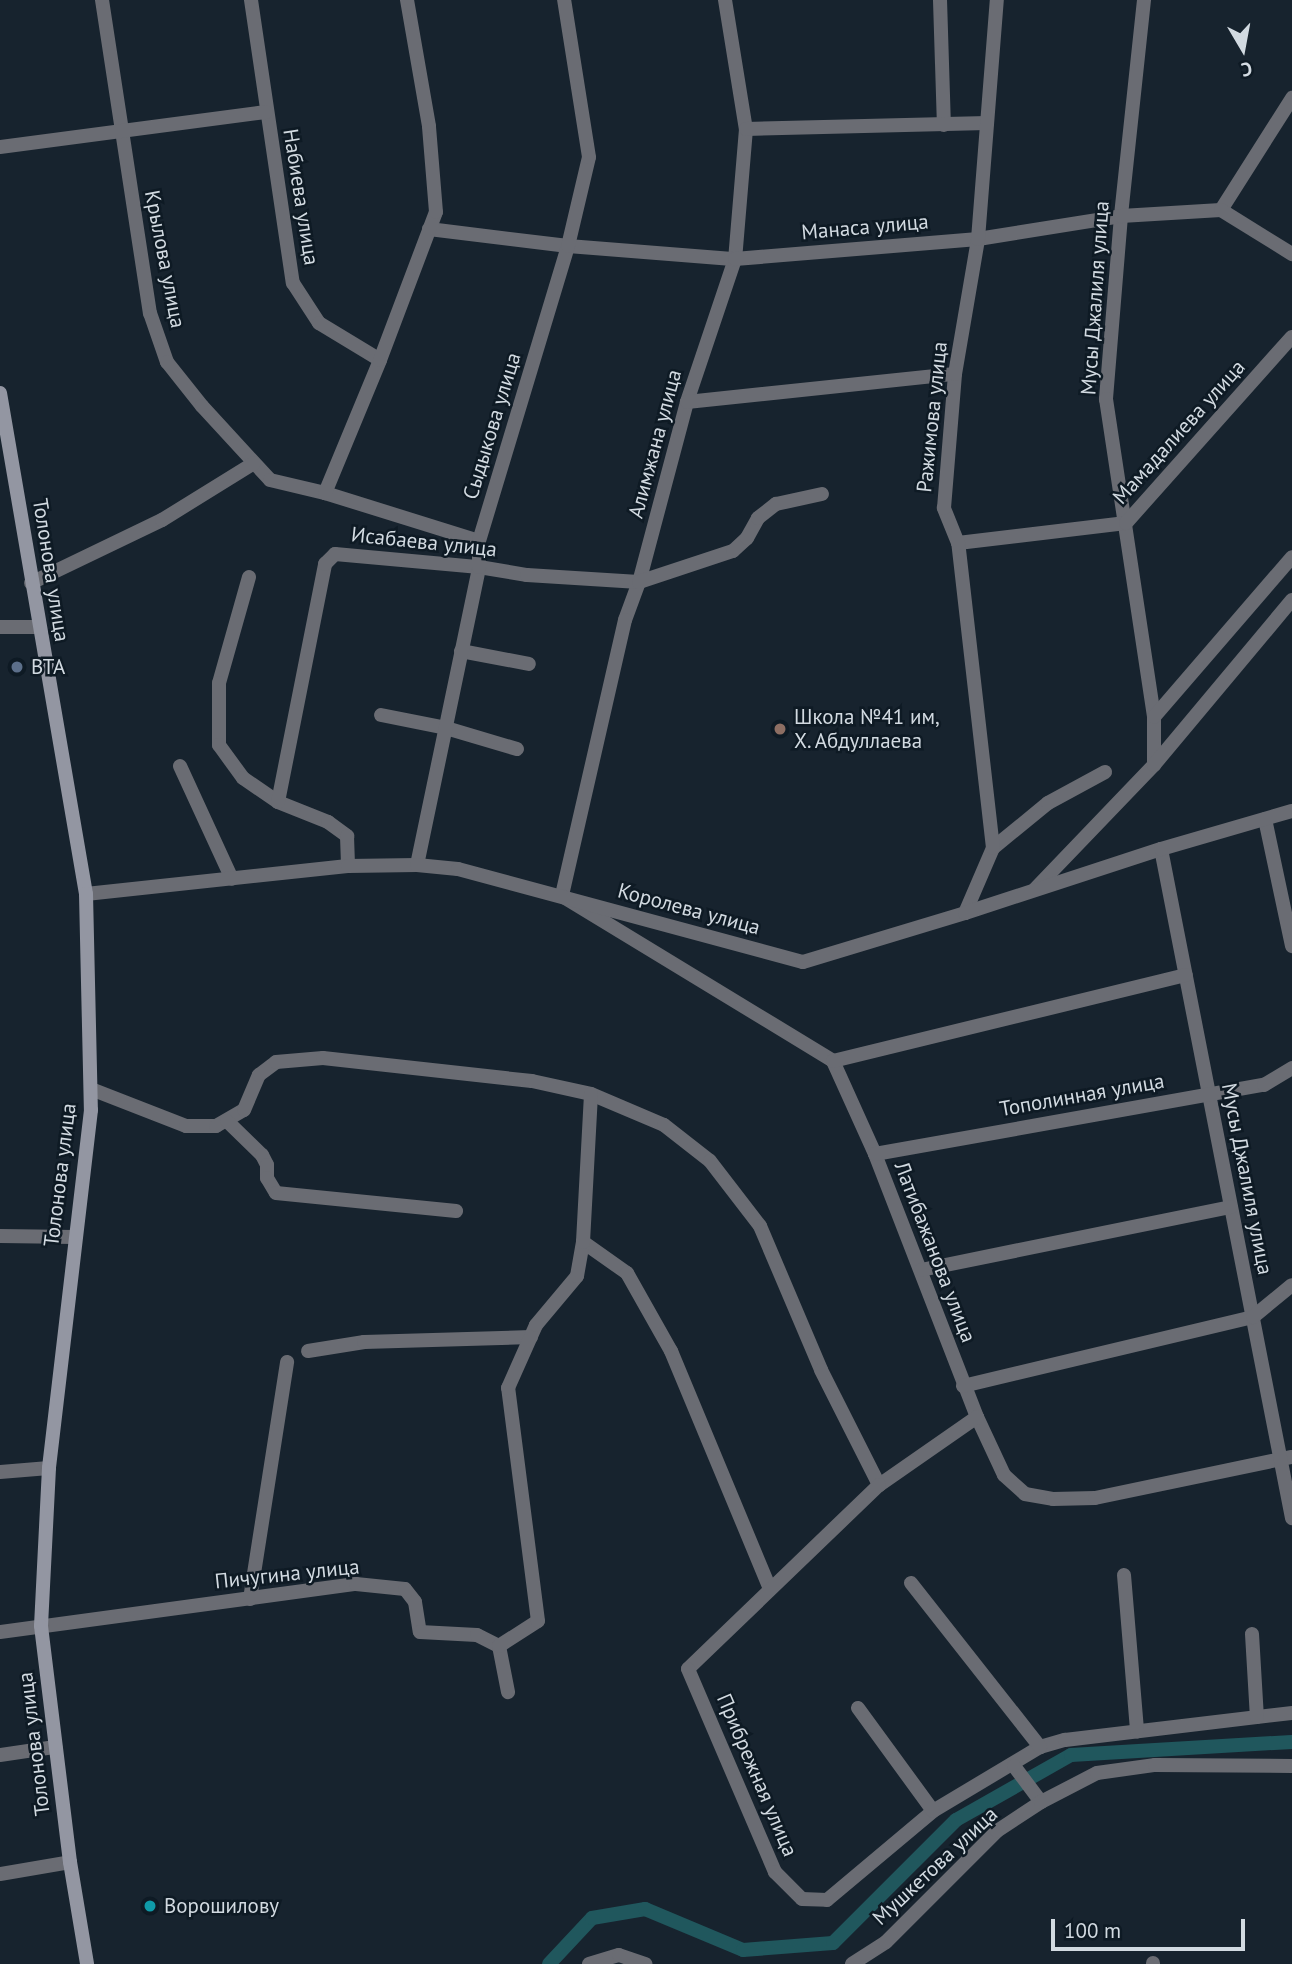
<!DOCTYPE html>
<html>
<head>
<meta charset="utf-8">
<style>
  body { margin:0 }
  #map { position:relative; width:1292px; height:1964px; overflow:hidden; background:#17232e; font-family:"PT Sans",sans-serif }
  div>[style] { position:absolute }
  .canal>* { height:14px; margin:-7px; padding:0 7px; transform-origin:7px; border-radius:7px; background:#20575d }
  .minor>* { height:14px; margin:-7px; padding:0 7px; transform-origin:7px; border-radius:7px; background:#6a6c73 }
  .tertiary>* { height:14px; margin:-7px; padding:0 7px; transform-origin:7px; border-radius:7px; background:#6a6c73 }
  .secondary>* { height:14px; margin:-7px; padding:0 7px; transform-origin:7px; border-radius:7px; background:#9396a2 }
  .dots>* { width:19px; height:19px; translate:-50% -50%; box-sizing:border-box; border:4px solid #0e1a24; border-radius:50% }
  span { translate:-50% -50%; white-space:nowrap; text-align:center; line-height:1.15; -webkit-text-stroke:5px #0e1a24; paint-order:stroke }
  .street-label { font-size:21px; color:#d2dae1 }
  .poi-label { font-size:21px; color:#d2dae1 }
  .left { translate:0 -50%; text-align:left }
  .north { position:absolute; left:1208px; top:14px; width:70px; height:70px; -webkit-text-stroke:5px #0e1a24; paint-order:stroke; rotate:170deg; font-size:19px; font-weight:700; line-height:28px; text-align:center; color:#d2dae1 }
  .north::after { content:''; display:block; margin:auto; width:24px; height:32px; background:#d2dae1; clip-path:polygon(50% 0,100% 100%,50% 72%,0 100%) }
  .scale { position:absolute; left:1051px; top:1919px; width:194px; height:32px; box-sizing:border-box; border:4px solid #d2dae1; border-top:0; padding-left:9px; font-size:21px; line-height:24px; white-space:nowrap; color:#d2dae1; -webkit-text-stroke:5px #0e1a24; paint-order:stroke }
</style>
</head>
<body>
<div id="map">
  <div class="canal">
    <i style="left:549px;top:1964px;width:63px;rotate:-46.9deg"></i>
    <i style="left:592px;top:1918px;width:54px;rotate:-9.6deg"></i>
    <i style="left:645px;top:1909px;width:106px;rotate:22.7deg"></i>
    <i style="left:743px;top:1950px;width:90px;rotate:-4.4deg"></i>
    <i style="left:833px;top:1943px;width:174px;rotate:-45deg"></i>
    <i style="left:956px;top:1820px;width:132px;rotate:-29.5deg"></i>
    <i style="left:1071px;top:1755px;width:221px;rotate:-3.4deg"></i>
  </div>
  <div class="minor">
    <i style="left:102px;top:0;width:317px;rotate:81.3deg"></i>
    <i style="left:150px;top:313px;width:52px;rotate:70.9deg"></i>
    <i style="left:167px;top:362px;width:56px;rotate:51.5deg"></i>
    <i style="left:202px;top:406px;width:100px;rotate:47.4deg"></i>
    <i style="left:270px;top:480px;width:57px;rotate:13.3deg"></i>
    <i style="left:325px;top:493px;width:161px;rotate:17.3deg"></i>
    <i style="left:251px;top:0;width:286px;rotate:81.6deg"></i>
    <i style="left:293px;top:283px;width:48px;rotate:57deg"></i>
    <i style="left:319px;top:323px;width:71px;rotate:31.2deg"></i>
    <i style="left:725px;top:0;width:131px;rotate:80.8deg"></i>
    <i style="left:746px;top:129px;width:130px;rotate:94.8deg"></i>
    <i style="left:735px;top:259px;width:151px;rotate:108.6deg"></i>
    <i style="left:687px;top:402px;width:186px;rotate:104.9deg"></i>
    <i style="left:639px;top:582px;width:40px;rotate:110.2deg"></i>
    <i style="left:625px;top:620px;width:283px;rotate:102.9deg"></i>
    <i style="left:562px;top:896px;width:317px;rotate:31.3deg"></i>
    <i style="left:833px;top:1061px;width:102px;rotate:65.7deg"></i>
    <i style="left:875px;top:1154px;width:282px;rotate:68.8deg"></i>
    <i style="left:977px;top:1417px;width:64px;rotate:65deg"></i>
    <i style="left:1004px;top:1475px;width:28px;rotate:42deg"></i>
    <i style="left:1025px;top:1494px;width:28px;rotate:10deg"></i>
    <i style="left:1053px;top:1499px;width:42px;rotate:-1.4deg"></i>
    <i style="left:1095px;top:1498px;width:201px;rotate:-11.8deg"></i>
    <i style="left:940px;top:0;width:125px;rotate:88.2deg"></i>
    <i style="left:1144px;top:0;width:217px;rotate:96.1deg"></i>
    <i style="left:1121px;top:216px;width:184px;rotate:94.7deg"></i>
    <i style="left:1106px;top:399px;width:322px;rotate:81.4deg"></i>
    <i style="left:1154px;top:717px;width:48px;rotate:90deg"></i>
    <i style="left:746px;top:129px;width:241px;rotate:-1.4deg"></i>
    <i style="left:0;top:147px;width:268px;rotate:-7.5deg"></i>
    <i style="left:1221px;top:210px;width:133px;rotate:-57.6deg"></i>
    <i style="left:429px;top:229px;width:140px;rotate:7deg"></i>
    <i style="left:568px;top:246px;width:168px;rotate:4.5deg"></i>
    <i style="left:735px;top:259px;width:244px;rotate:-4.7deg"></i>
    <i style="left:978px;top:239px;width:145px;rotate:-9.1deg"></i>
    <i style="left:1121px;top:216px;width:100px;rotate:-3.4deg"></i>
    <i style="left:1221px;top:210px;width:84px;rotate:31.8deg"></i>
    <i style="left:687px;top:402px;width:269px;rotate:-6deg"></i>
    <i style="left:325px;top:493px;width:144px;rotate:-67.5deg"></i>
    <i style="left:380px;top:360px;width:158px;rotate:-69.3deg"></i>
    <i style="left:436px;top:212px;width:86px;rotate:-94.7deg"></i>
    <i style="left:429px;top:126px;width:128px;rotate:-99.9deg"></i>
    <i style="left:958px;top:543px;width:169px;rotate:-6.8deg"></i>
    <i style="left:1126px;top:523px;width:249px;rotate:-48.3deg"></i>
    <i style="left:249px;top:577px;width:110px;rotate:105.8deg"></i>
    <i style="left:219px;top:683px;width:62px;rotate:90deg"></i>
    <i style="left:219px;top:745px;width:41px;rotate:54deg"></i>
    <i style="left:243px;top:778px;width:42px;rotate:34.4deg"></i>
    <i style="left:278px;top:802px;width:54px;rotate:21.8deg"></i>
    <i style="left:328px;top:822px;width:24px;rotate:36deg"></i>
    <i style="left:347px;top:836px;width:30px;rotate:88deg"></i>
    <i style="left:31px;top:583px;width:145px;rotate:-25.7deg"></i>
    <i style="left:162px;top:520px;width:108px;rotate:-31.8deg"></i>
    <i style="left:0;top:627px;width:38px"></i>
    <i style="left:461px;top:651px;width:69px;rotate:10.8deg"></i>
    <i style="left:381px;top:715px;width:66px;rotate:11.3deg"></i>
    <i style="left:446px;top:728px;width:74px;rotate:16.5deg"></i>
    <i style="left:1154px;top:717px;width:211px;rotate:-49.2deg"></i>
    <i style="left:180px;top:766px;width:124px;rotate:65.3deg"></i>
    <i style="left:278px;top:802px;width:243px;rotate:-78.8deg"></i>
    <i style="left:325px;top:564px;width:14px;rotate:-45deg"></i>
    <i style="left:335px;top:554px;width:145px;rotate:5.2deg"></i>
    <i style="left:479px;top:567px;width:49px;rotate:9.5deg"></i>
    <i style="left:527px;top:575px;width:112px;rotate:3.6deg"></i>
    <i style="left:639px;top:582px;width:99px;rotate:-18.3deg"></i>
    <i style="left:733px;top:551px;width:19px;rotate:-43deg"></i>
    <i style="left:747px;top:538px;width:23px;rotate:-61deg"></i>
    <i style="left:758px;top:518px;width:23px;rotate:-38deg"></i>
    <i style="left:776px;top:504px;width:47px;rotate:-12.3deg"></i>
    <i style="left:1265px;top:819px;width:130px;rotate:78deg"></i>
    <i style="left:993px;top:848px;width:71px;rotate:-39.3deg"></i>
    <i style="left:1048px;top:803px;width:65px;rotate:-28.5deg"></i>
    <i style="left:1161px;top:849px;width:682px;rotate:78.92deg"></i>
    <i style="left:417px;top:865px;width:304px;rotate:-78.2deg"></i>
    <i style="left:479px;top:567px;width:26px;rotate:-90deg"></i>
    <i style="left:479px;top:541px;width:308px;rotate:-73.2deg"></i>
    <i style="left:568px;top:246px;width:91px;rotate:-76.7deg"></i>
    <i style="left:589px;top:157px;width:159px;rotate:-99deg"></i>
    <i style="left:1035px;top:889px;width:172px;rotate:-46.2deg"></i>
    <i style="left:1154px;top:765px;width:215px;rotate:-50.1deg"></i>
    <i style="left:965px;top:913px;width:71px;rotate:-66.7deg"></i>
    <i style="left:993px;top:848px;width:307px;rotate:-96.5deg"></i>
    <i style="left:958px;top:543px;width:38px;rotate:-112deg"></i>
    <i style="left:944px;top:508px;width:134px;rotate:-85.3deg"></i>
    <i style="left:955px;top:374px;width:137px;rotate:-80.3deg"></i>
    <i style="left:978px;top:239px;width:240px;rotate:-85.5deg"></i>
    <i style="left:833px;top:1061px;width:363px;rotate:-13.7deg"></i>
    <i style="left:91px;top:1089px;width:102px;rotate:21.3deg"></i>
    <i style="left:186px;top:1126px;width:30px"></i>
    <i style="left:216px;top:1126px;width:32px;rotate:-30deg"></i>
    <i style="left:244px;top:1110px;width:38px;rotate:-67deg"></i>
    <i style="left:259px;top:1075px;width:21px;rotate:-37deg"></i>
    <i style="left:276px;top:1062px;width:47px;rotate:-4.9deg"></i>
    <i style="left:323px;top:1058px;width:210px;rotate:6.3deg"></i>
    <i style="left:532px;top:1081px;width:60px;rotate:12.4deg"></i>
    <i style="left:591px;top:1094px;width:79px;rotate:23deg"></i>
    <i style="left:664px;top:1125px;width:58px;rotate:38deg"></i>
    <i style="left:710px;top:1161px;width:82px;rotate:52.4deg"></i>
    <i style="left:760px;top:1226px;width:156px;rotate:67deg"></i>
    <i style="left:821px;top:1370px;width:129px;rotate:63.2deg"></i>
    <i style="left:227px;top:1121px;width:49px;rotate:44.2deg"></i>
    <i style="left:262px;top:1155px;width:11px;rotate:63deg"></i>
    <i style="left:267px;top:1165px;width:13px;rotate:90deg"></i>
    <i style="left:267px;top:1178px;width:17px;rotate:59deg"></i>
    <i style="left:276px;top:1193px;width:181px;rotate:5.7deg"></i>
    <i style="left:875px;top:1154px;width:395px;rotate:-10.1deg"></i>
    <i style="left:1264px;top:1085px;width:33px;rotate:-31deg"></i>
    <i style="left:0;top:1236px;width:74px;rotate:0.8deg"></i>
    <i style="left:583px;top:1242px;width:54px;rotate:35.2deg"></i>
    <i style="left:627px;top:1273px;width:90px;rotate:60.6deg"></i>
    <i style="left:671px;top:1351px;width:258px;rotate:67.4deg"></i>
    <i style="left:921px;top:1270px;width:316px;rotate:-11.5deg"></i>
    <i style="left:308px;top:1351px;width:57px;rotate:-9.1deg"></i>
    <i style="left:364px;top:1342px;width:167px;rotate:-1.7deg"></i>
    <i style="left:963px;top:1386px;width:298px;rotate:-13.4deg"></i>
    <i style="left:1253px;top:1317px;width:50px;rotate:-39.4deg"></i>
    <i style="left:977px;top:1417px;width:119px;rotate:145.2deg"></i>
    <i style="left:879px;top:1485px;width:265px;rotate:136.1deg"></i>
    <i style="left:688px;top:1669px;width:221px;rotate:66.8deg"></i>
    <i style="left:775px;top:1872px;width:38px;rotate:45deg"></i>
    <i style="left:802px;top:1899px;width:25px;rotate:2deg"></i>
    <i style="left:827px;top:1900px;width:138px;rotate:-40deg"></i>
    <i style="left:933px;top:1811px;width:125px;rotate:-30.9deg"></i>
    <i style="left:1040px;top:1747px;width:26px;rotate:-16deg"></i>
    <i style="left:1065px;top:1740px;width:229px;rotate:-6.8deg"></i>
    <i style="left:0;top:1472px;width:49px;rotate:-4.7deg"></i>
    <i style="left:1124px;top:1575px;width:157px;rotate:85.2deg"></i>
    <i style="left:911px;top:1583px;width:209px;rotate:51.8deg"></i>
    <i style="left:250px;top:1599px;width:240px;rotate:-81.1deg"></i>
    <i style="left:0;top:1632px;width:359px;rotate:-7.7deg"></i>
    <i style="left:356px;top:1584px;width:49px;rotate:5.8deg"></i>
    <i style="left:405px;top:1589px;width:16px;rotate:52deg"></i>
    <i style="left:415px;top:1602px;width:30px;rotate:81deg"></i>
    <i style="left:420px;top:1632px;width:57px;rotate:3deg"></i>
    <i style="left:477px;top:1635px;width:25px;rotate:27deg"></i>
    <i style="left:499px;top:1646px;width:47px;rotate:78.9deg"></i>
    <i style="left:1252px;top:1634px;width:83px;rotate:86.6deg"></i>
    <i style="left:499px;top:1646px;width:46px;rotate:-32.7deg"></i>
    <i style="left:538px;top:1621px;width:235px;rotate:-97.3deg"></i>
    <i style="left:508px;top:1388px;width:69px;rotate:-66deg"></i>
    <i style="left:536px;top:1325px;width:64px;rotate:-50.1deg"></i>
    <i style="left:577px;top:1276px;width:35px;rotate:-80deg"></i>
    <i style="left:583px;top:1242px;width:148px;rotate:-86.9deg"></i>
    <i style="left:858px;top:1708px;width:127px;rotate:53.9deg"></i>
    <i style="left:0;top:1755px;width:56px;rotate:-8.3deg"></i>
    <i style="left:1014px;top:1766px;width:45px;rotate:53.1deg"></i>
    <i style="left:0;top:1874px;width:71px;rotate:-9.7deg"></i>
    <i style="left:1153px;top:1963px;width:1px;rotate:90deg"></i>
    <i style="left:589px;top:1964px;width:31px;rotate:-17deg"></i>
    <i style="left:619px;top:1955px;width:28px;rotate:19deg"></i>
    <i style="left:852px;top:1964px;width:40px;rotate:-32.9deg"></i>
    <i style="left:886px;top:1942px;width:157px;rotate:-45deg"></i>
    <i style="left:997px;top:1831px;width:53px;rotate:-33.4deg"></i>
    <i style="left:1041px;top:1802px;width:63px;rotate:-27.4deg"></i>
    <i style="left:1097px;top:1773px;width:59px;rotate:-7.9deg"></i>
    <i style="left:1155px;top:1765px;width:137px;rotate:0.4deg"></i>
  </div>
  <div class="tertiary">
    <i style="left:86px;top:894px;width:263px;rotate:-6.1deg"></i>
    <i style="left:348px;top:866px;width:69px;rotate:-0.8deg"></i>
    <i style="left:417px;top:865px;width:41px;rotate:5.6deg"></i>
    <i style="left:458px;top:869px;width:357px;rotate:15.1deg"></i>
    <i style="left:803px;top:962px;width:169px;rotate:-16.8deg"></i>
    <i style="left:965px;top:913px;width:206px;rotate:-18.1deg"></i>
    <i style="left:1161px;top:849px;width:136px;rotate:-16.2deg"></i>
  </div>
  <div class="secondary">
    <i style="left:0;top:393px;width:508px;rotate:80.26deg"></i>
    <i style="left:86px;top:894px;width:216px;rotate:88.7deg"></i>
    <i style="left:91px;top:1110px;width:360px;rotate:96.7deg"></i>
    <i style="left:49px;top:1468px;width:158px;rotate:92.9deg"></i>
    <i style="left:41px;top:1626px;width:238px;rotate:83deg"></i>
    <i style="left:70px;top:1862px;width:103px;rotate:80.5deg"></i>
  </div>
  <div class="dots">
    <i style="left:17px;top:667px;background:#5c6f8a"></i>
    <i style="left:780px;top:729px;background:#8d6e63"></i>
    <i style="left:150px;top:1906px;background:#0f9aa8"></i>
  </div>
  <div class="street-label">
    <span style="left:301px;top:197px;rotate:81deg">Набиева улица</span>
    <span style="left:865px;top:227px;rotate:-5deg">Манаса улица</span>
    <span style="left:165px;top:259px;rotate:79deg">Крылова улица</span>
    <span style="left:1095px;top:298px;rotate:-86deg">Мусы Джалиля улица</span>
    <span style="left:932px;top:417px;rotate:-84deg">Ражимова улица</span>
    <span style="left:492px;top:426px;rotate:-73deg">Сыдыкова улица</span>
    <span style="left:1179px;top:432px;rotate:-48deg">Мамадалиева улица</span>
    <span style="left:655px;top:444px;rotate:-75deg">Алимжана улица</span>
    <span style="left:424px;top:542px;rotate:6deg">Исабаева улица</span>
    <span style="left:51px;top:570px;rotate:81deg">Толонова улица</span>
    <span style="left:689px;top:909px;rotate:15deg">Королева улица</span>
    <span style="left:1082px;top:1095px;rotate:-10deg">Тополинная улица</span>
    <span style="left:60px;top:1175px;rotate:-83deg">Толонова улица</span>
    <span style="left:1247px;top:1179px;rotate:79deg">Мусы Джалиля улица</span>
    <span style="left:935px;top:1252px;rotate:69deg">Латибажанова улица</span>
    <span style="left:287px;top:1574px;rotate:-6deg">Пичугина улица</span>
    <span style="left:34px;top:1744px;rotate:-97deg">Толонова улица</span>
    <span style="left:757px;top:1775px;rotate:67deg">Прибрежная улица</span>
    <span style="left:935px;top:1866px;rotate:-43deg">Мушкетова улица</span>
  </div>
  <div class="poi-label">
    <span class="left" style="left:31px;top:667px">BTA</span>
    <span class="left" style="left:794px;top:729px">Школа №41 им,<br>Х. Абдуллаева</span>
    <span class="left" style="left:164px;top:1906px">Ворошилову</span>
  </div>
  <div class="north">С</div>
  <div class="scale">100 m</div>
</div>
</body>
</html>
